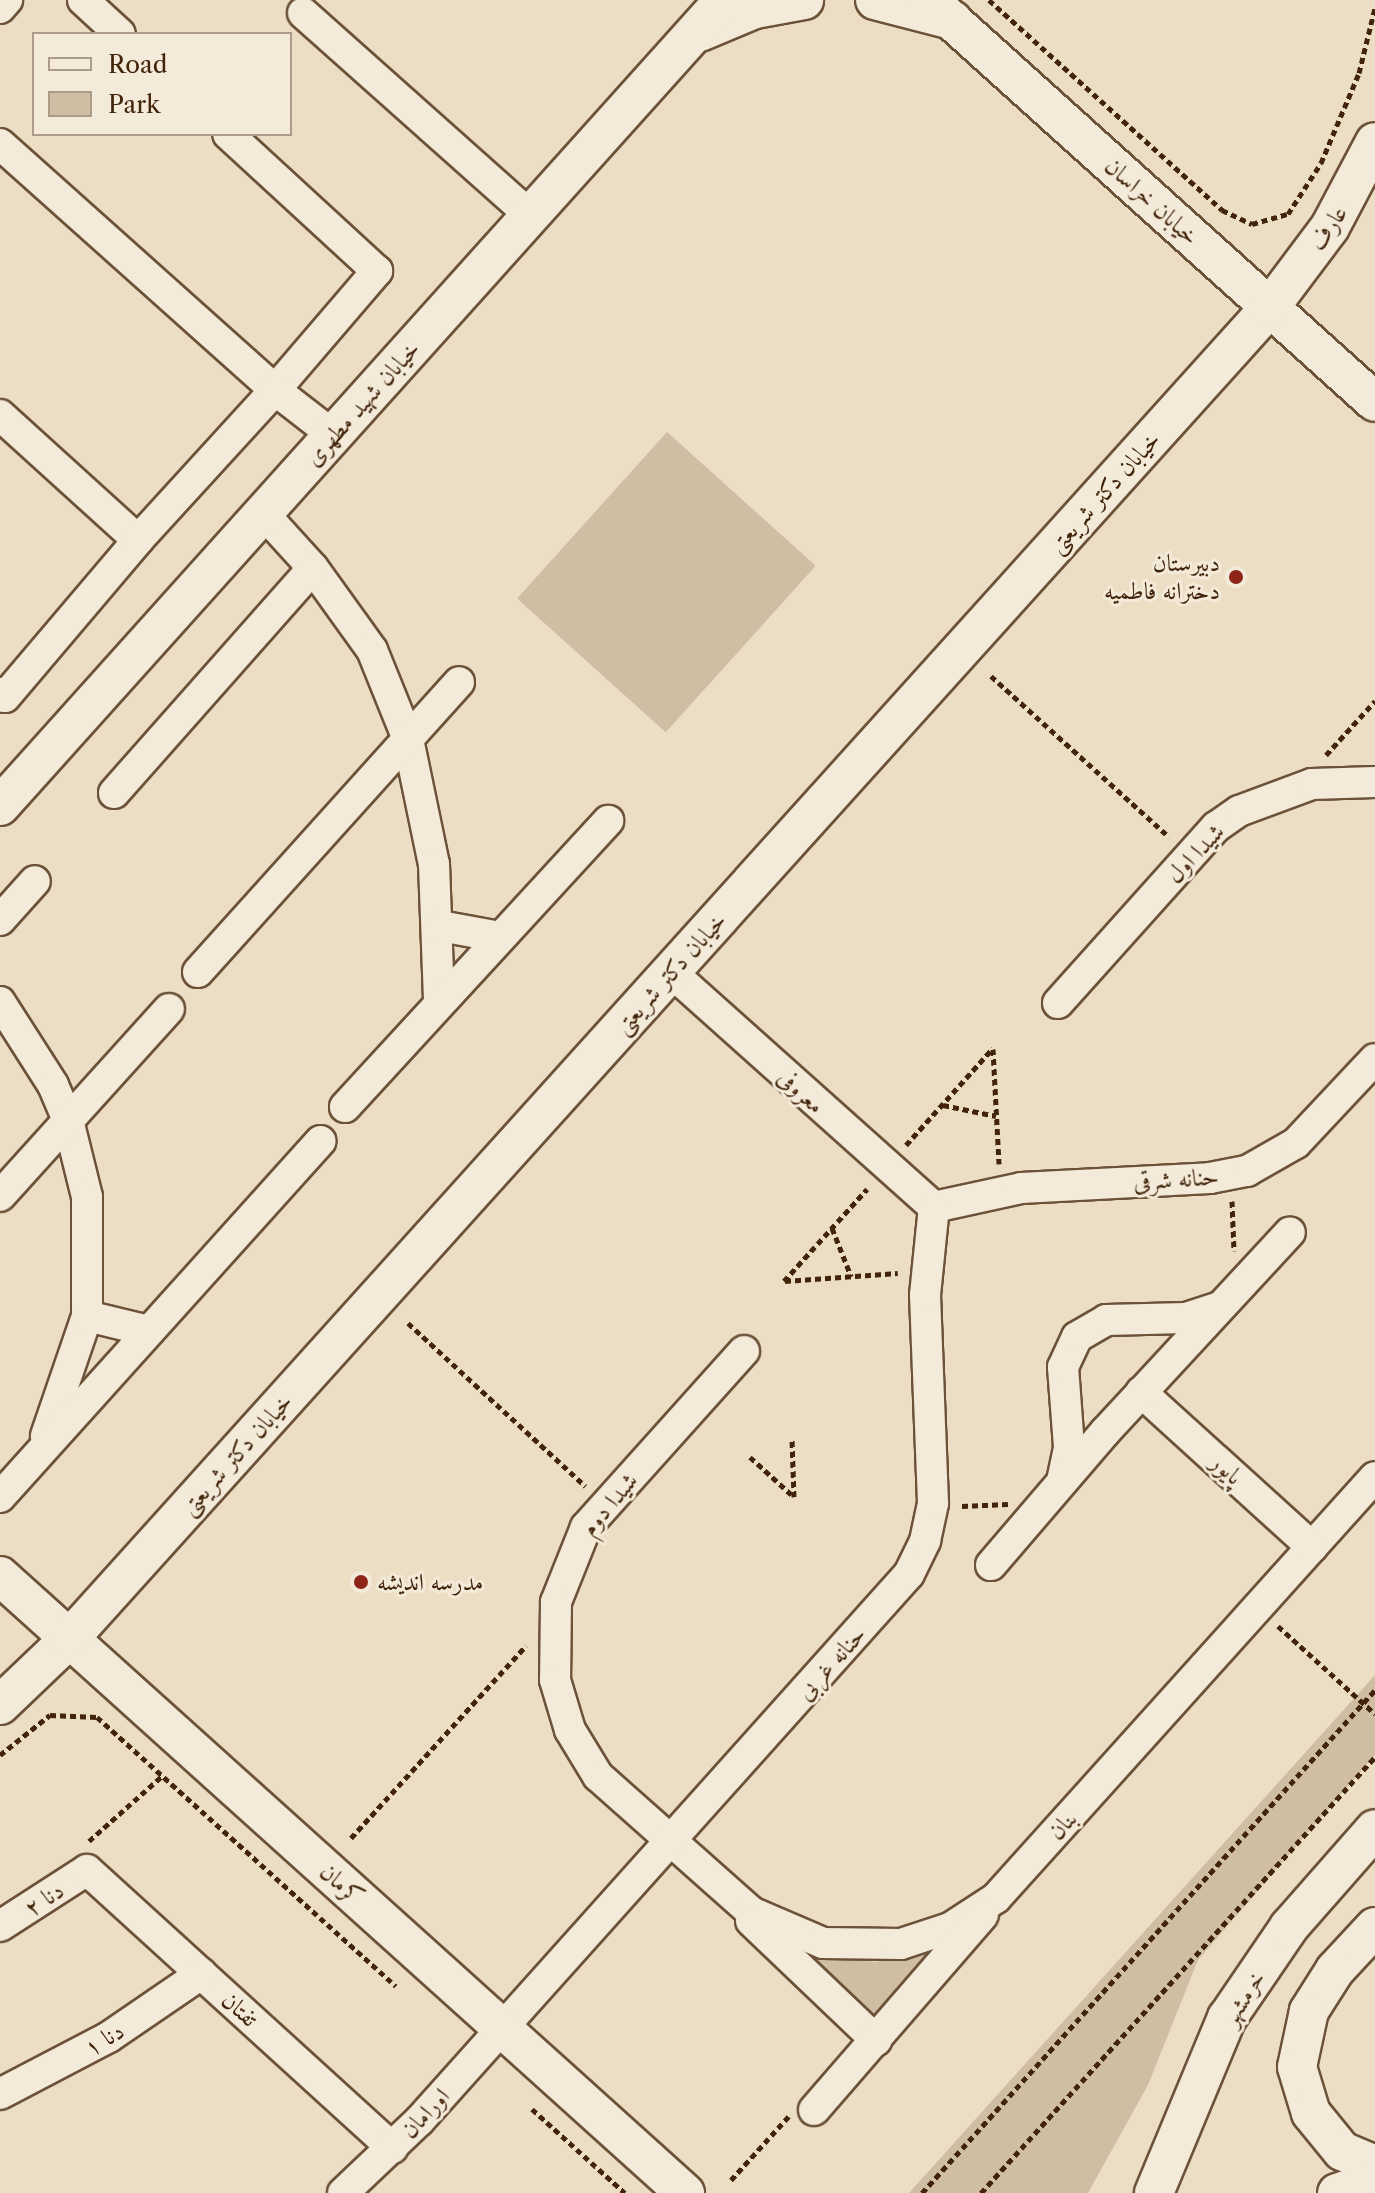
<!DOCTYPE html>
<html>
<head>
<meta charset="utf-8">
<style>
  body { margin:0 }
  #map { position:relative; width:1375px; height:2193px; overflow:hidden; background:#ecdec4; font-family:"Libre Caslon Text",Amiri,serif }
  div>[style] { position:absolute }
  .green>* { inset:0; background:#cfbea4; transform-origin:0 0 }
  .path>* { height:5px; margin-top:-2.5px; transform-origin:0; background:repeating-linear-gradient(90deg,#42240a 0 6px,transparent 0 10px) }
  .roads { filter:drop-shadow(2px 0 #6c5238) drop-shadow(-2px 0 #6c5238) drop-shadow(0 2px #6c5238) drop-shadow(0 -2px #6c5238) }
  .minor>* { height:30px; margin:-15px; padding:0 15px; transform-origin:15px; border-radius:15px; background:#f3ead9 }
  .tertiary>* { height:38px; margin:-19px; padding:0 19px; transform-origin:19px; border-radius:19px; background:#f3ead9 }
  .dots>* { width:22px; height:22px; translate:-50% -50%; box-sizing:border-box; border:4px solid #f3ead9; border-radius:50% }
  span { translate:-50% -50%; white-space:nowrap; text-align:center; line-height:1.15; -webkit-text-stroke:6px #f3ead9; paint-order:stroke }
  .street-label { font-size:24px; color:#42240a }
  .poi-label { font-size:24px; color:#42240a }
  .right { translate:-100% -50%; text-align:right }
  .left { translate:0 -50%; text-align:left }
  .legend { position:absolute; left:32px; top:32px; width:260px; height:104px; box-sizing:border-box; background:#f3ead9; border:2px solid #ac9b86; margin:0; padding:10px 14px; list-style:none; font-size:24px; color:#42240a }
  .legend li { display:flex; align-items:center; gap:16px; height:40px }
  .legend b { width:40px; border:2px solid #ac9b86 }
</style>
</head>
<body>
<div id="map">
  <div class="green">
    <i style="left:667px;top:432px;width:200px;height:224px;rotate:42deg"></i>
    <i style="clip-path:polygon(1375px 1675px,1375px 1755px,1198px 1960px,1148px 2085px,1088px 2193px,909px 2193px)"></i>
    <i style="clip-path:polygon(953px 1943px,876px 2029px,793px 1950px,875px 1962px)"></i>
  </div>
  <div class="path">
    <i style="left:989px;top:0;width:314px;rotate:42deg"></i>
    <i style="left:1222px;top:210px;width:33px;rotate:25deg"></i>
    <i style="left:1252px;top:224px;width:37px;rotate:-16deg"></i>
    <i style="left:1288px;top:214px;width:61px;rotate:-57.1deg"></i>
    <i style="left:1321px;top:163px;width:98px;rotate:-67.1deg"></i>
    <i style="left:1359px;top:73px;width:67px;rotate:-76.2deg"></i>
    <i style="left:991px;top:676px;width:240px;rotate:42.1deg"></i>
    <i style="left:1326px;top:755px;width:73px;rotate:-47.8deg"></i>
    <i style="left:993px;top:1049px;width:115px;rotate:87deg"></i>
    <i style="left:943px;top:1105px;width:54px;rotate:11.7deg"></i>
    <i style="left:906px;top:1145px;width:130px;rotate:-48.1deg"></i>
    <i style="left:1232px;top:1201px;width:50px;rotate:87.7deg"></i>
    <i style="left:832px;top:1228px;width:52px;rotate:68.4deg"></i>
    <i style="left:784px;top:1281px;width:124px;rotate:-47.9deg"></i>
    <i style="left:785px;top:1281px;width:113px;rotate:-4deg"></i>
    <i style="left:408px;top:1323px;width:241px;rotate:42.6deg"></i>
    <i style="left:750px;top:1457px;width:59px;rotate:42.3deg"></i>
    <i style="left:794px;top:1497px;width:57px;rotate:-92deg"></i>
    <i style="left:962px;top:1506px;width:46px;rotate:-2.5deg"></i>
    <i style="left:1278px;top:1626px;width:131px;rotate:42.2deg"></i>
    <i style="left:0;top:1755px;width:64px;rotate:-38.7deg"></i>
    <i style="left:50px;top:1715px;width:47px;rotate:2.4deg"></i>
    <i style="left:97px;top:1717px;width:402px;rotate:42deg"></i>
    <i style="left:351px;top:1838px;width:260px;rotate:-47.7deg"></i>
    <i style="left:89px;top:1841px;width:98px;rotate:-41.7deg"></i>
    <i style="left:532px;top:2109px;width:125px;rotate:42.1deg"></i>
    <i style="left:731px;top:2180px;width:86px;rotate:-47.8deg"></i>
    <i style="left:922px;top:2193px;width:677px;rotate:-47.99deg"></i>
    <i style="left:981px;top:2193px;width:588px;rotate:-47.9deg"></i>
  </div>
  <div class="roads">
    <div class="minor">
      <i style="left:83px;top:0;width:50px;rotate:42.6deg"></i>
      <i style="left:0;top:8px;width:11px;rotate:-49deg"></i>
      <i style="left:303px;top:13px;width:305px;rotate:41.7deg"></i>
      <i style="left:0;top:144px;width:369px;rotate:41.8deg"></i>
      <i style="left:275px;top:390px;width:157px;rotate:-49.4deg"></i>
      <i style="left:377px;top:271px;width:202px;rotate:-137.4deg"></i>
      <i style="left:0;top:415px;width:186px;rotate:42.2deg"></i>
      <i style="left:263px;top:513px;width:74px;rotate:47.7deg"></i>
      <i style="left:313px;top:568px;width:101px;rotate:54.3deg"></i>
      <i style="left:372px;top:650px;width:96px;rotate:68deg"></i>
      <i style="left:408px;top:739px;width:128px;rotate:78.3deg"></i>
      <i style="left:434px;top:864px;width:139px;rotate:87.9deg"></i>
      <i style="left:0;top:693px;width:6px;rotate:39deg"></i>
      <i style="left:5px;top:697px;width:206px;rotate:-49.7deg"></i>
      <i style="left:138px;top:540px;width:203px;rotate:-47.6deg"></i>
      <i style="left:275px;top:390px;width:73px;rotate:37.8deg"></i>
      <i style="left:114px;top:793px;width:300px;rotate:-48.5deg"></i>
      <i style="left:0;top:920px;width:52px;rotate:-48.1deg"></i>
      <i style="left:440px;top:926px;width:61px;rotate:10.4deg"></i>
      <i style="left:198px;top:972px;width:390px;rotate:-48deg"></i>
      <i style="left:671px;top:972px;width:353px;rotate:41.8deg"></i>
      <i style="left:0;top:1002px;width:98px;rotate:57.4deg"></i>
      <i style="left:53px;top:1085px;width:38px;rotate:67deg"></i>
      <i style="left:68px;top:1120px;width:79px;rotate:76.1deg"></i>
      <i style="left:87px;top:1197px;width:119px;rotate:90deg"></i>
      <i style="left:87px;top:1316px;width:127px;rotate:108.9deg"></i>
      <i style="left:1058px;top:1003px;width:237px;rotate:-48.1deg"></i>
      <i style="left:1216px;top:827px;width:28px;rotate:-35deg"></i>
      <i style="left:1239px;top:811px;width:78px;rotate:-20.3deg"></i>
      <i style="left:1312px;top:784px;width:63px;rotate:-1.8deg"></i>
      <i style="left:345px;top:1107px;width:389px;rotate:-47.4deg"></i>
      <i style="left:0;top:1196px;width:252px;rotate:-47.9deg"></i>
      <i style="left:934px;top:1207px;width:89px;rotate:-12.3deg"></i>
      <i style="left:1021px;top:1188px;width:189px;rotate:-3deg"></i>
      <i style="left:1210px;top:1178px;width:38px;rotate:-11deg"></i>
      <i style="left:1247px;top:1171px;width:56px;rotate:-29.7deg"></i>
      <i style="left:1296px;top:1143px;width:115px;rotate:-46.8deg"></i>
      <i style="left:87px;top:1316px;width:64px;rotate:13.6deg"></i>
      <i style="left:744px;top:1351px;width:237px;rotate:131.9deg"></i>
      <i style="left:586px;top:1527px;width:81px;rotate:111.8deg"></i>
      <i style="left:556px;top:1602px;width:78px;rotate:90.7deg"></i>
      <i style="left:555px;top:1680px;width:52px;rotate:73.3deg"></i>
      <i style="left:570px;top:1730px;width:54px;rotate:58.7deg"></i>
      <i style="left:598px;top:1776px;width:205px;rotate:41.6deg"></i>
      <i style="left:751px;top:1912px;width:78px;rotate:23.3deg"></i>
      <i style="left:823px;top:1943px;width:78px;rotate:0.7deg"></i>
      <i style="left:901px;top:1944px;width:52px;rotate:-18.1deg"></i>
      <i style="left:950px;top:1928px;width:55px;rotate:-33.1deg"></i>
      <i style="left:996px;top:1898px;width:566px;rotate:-48.01deg"></i>
      <i style="left:1141px;top:1392px;width:231px;rotate:42.2deg"></i>
      <i style="left:1062px;top:1481px;width:35px;rotate:-78deg"></i>
      <i style="left:1069px;top:1447px;width:80px;rotate:-94.3deg"></i>
      <i style="left:1063px;top:1367px;width:33px;rotate:-65deg"></i>
      <i style="left:1077px;top:1337px;width:34px;rotate:-30deg"></i>
      <i style="left:1106px;top:1320px;width:80px;rotate:-1.4deg"></i>
      <i style="left:1186px;top:1318px;width:33px;rotate:-18deg"></i>
      <i style="left:0;top:1497px;width:479px;rotate:-48deg"></i>
      <i style="left:991px;top:1565px;width:175px;rotate:-49.4deg"></i>
      <i style="left:1105px;top:1432px;width:272px;rotate:-47.2deg"></i>
      <i style="left:751px;top:1921px;width:173px;rotate:43.6deg"></i>
      <i style="left:0;top:1926px;width:103px;rotate:-32.8deg"></i>
      <i style="left:87px;top:1870px;width:413px;rotate:42.3deg"></i>
      <i style="left:0;top:2094px;width:123px;rotate:-27.6deg"></i>
      <i style="left:109px;top:2037px;width:112px;rotate:-34.4deg"></i>
      <i style="left:814px;top:2110px;width:258px;rotate:-49.1deg"></i>
      <i style="left:343px;top:2193px;width:105px;rotate:-43.5deg"></i>
      <i style="left:419px;top:2121px;width:734px;rotate:-48.15deg"></i>
      <i style="left:909px;top:1574px;width:37px;rotate:-64deg"></i>
      <i style="left:925px;top:1541px;width:39px;rotate:-78deg"></i>
      <i style="left:933px;top:1503px;width:208px;rotate:-92.2deg"></i>
      <i style="left:925px;top:1295px;width:88px;rotate:-84.2deg"></i>
    </div>
    <div class="tertiary">
      <i style="left:875px;top:0;width:80px;rotate:14.6deg"></i>
      <i style="left:929px;top:0;width:600px;rotate:42.03deg"></i>
      <i style="left:700px;top:32px;width:60px;rotate:-22.7deg"></i>
      <i style="left:755px;top:9px;width:50px;rotate:-10.4deg"></i>
      <i style="left:0;top:806px;width:1083px;rotate:-48.07deg"></i>
      <i style="left:0;top:1576px;width:922px;rotate:42.01deg"></i>
      <i style="left:0;top:1705px;width:97px;rotate:-43.7deg"></i>
      <i style="left:70px;top:1638px;width:1792px;rotate:-47.96deg"></i>
      <i style="left:1270px;top:307px;width:100px;rotate:-53.1deg"></i>
      <i style="left:1330px;top:227px;width:96px;rotate:-62.1deg"></i>
      <i style="left:1375px;top:1927px;width:59px;rotate:132.9deg"></i>
      <i style="left:1335px;top:1970px;width:49px;rotate:122.4deg"></i>
      <i style="left:1309px;top:2011px;width:57px;rotate:102.1deg"></i>
      <i style="left:1297px;top:2067px;width:48px;rotate:73.1deg"></i>
      <i style="left:1311px;top:2113px;width:49px;rotate:50.8deg"></i>
      <i style="left:1342px;top:2151px;width:36px;rotate:23deg"></i>
      <i style="left:1154px;top:2193px;width:190px;rotate:-67.4deg"></i>
      <i style="left:1227px;top:2018px;width:110px;rotate:-55.7deg"></i>
      <i style="left:1289px;top:1927px;width:130px;rotate:-48.7deg"></i>
      <i style="left:1337px;top:2193px;width:40px;rotate:-18.9deg"></i>
    </div>
  </div>
  <div class="dots">
    <i style="left:1236px;top:577px;background:#8f2418"></i>
    <i style="left:361px;top:1582px;background:#8f2418"></i>
  </div>
  <div class="street-label">
    <span style="left:1152px;top:201px;rotate:42deg">خیابان خراسان</span>
    <span style="left:1328px;top:228px;rotate:-57deg">عارف</span>
    <span style="left:362px;top:403px;rotate:-48deg">خیابان شهید مطهری</span>
    <span style="left:1104px;top:492px;rotate:-48deg">خیابان دکتر شریعتی</span>
    <span style="left:1195px;top:853px;rotate:-46deg">شیدا اول</span>
    <span style="left:670px;top:973px;rotate:-48deg">خیابان دکتر شریعتی</span>
    <span style="left:801px;top:1091px;rotate:42deg">معروفی</span>
    <span style="left:1176px;top:1179px;rotate:-4deg">حنانه شرقی</span>
    <span style="left:236px;top:1454px;rotate:-48deg">خیابان دکتر شریعتی</span>
    <span style="left:1227px;top:1469px;rotate:42deg">پایور</span>
    <span style="left:609px;top:1504px;rotate:-50deg">شیدا دوم</span>
    <span style="left:831px;top:1663px;rotate:-48deg">حنانه غربی</span>
    <span style="left:1062px;top:1825px;rotate:-48deg">بنان</span>
    <span style="left:342px;top:1884px;rotate:42deg">کرمان</span>
    <span style="left:44px;top:1899px;rotate:-33deg">دنا ۲</span>
    <span style="left:1243px;top:1998px;rotate:-58deg">خرمشهر</span>
    <span style="left:240px;top:2009px;rotate:42deg">تفتان</span>
    <span style="left:104px;top:2039px;rotate:-31deg">دنا ۱</span>
    <span style="left:425px;top:2113px;rotate:-47deg">اورامان</span>
  </div>
  <div class="poi-label">
    <span class="right" style="left:1220px;top:577px">دبیرستان<br>دخترانه فاطمیه</span>
    <span class="left" style="left:377px;top:1582px">مدرسه اندیشه</span>
  </div>
  <ul class="legend">
  <li><b style="height:10px;background:#f3ead9"></b>Road</li>
  <li><b style="height:22px;background:#cfbea4"></b>Park</li>
  </ul>
</div>
</body>
</html>
